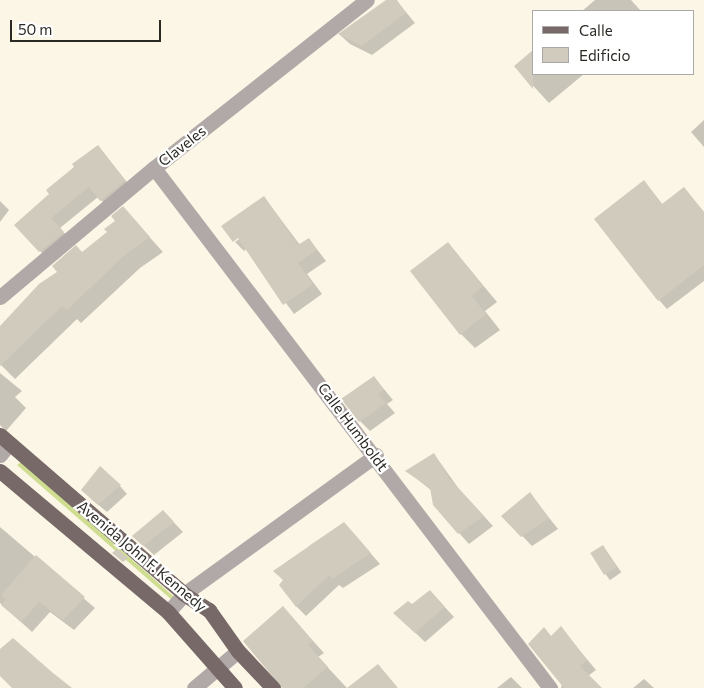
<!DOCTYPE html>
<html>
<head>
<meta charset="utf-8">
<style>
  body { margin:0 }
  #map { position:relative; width:704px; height:688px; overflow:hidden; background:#fcf6e6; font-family:Commissioner,sans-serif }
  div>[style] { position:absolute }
  .green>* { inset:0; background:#cfdd90 }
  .shadow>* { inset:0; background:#0003; transform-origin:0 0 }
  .building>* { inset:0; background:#d0cbbc; transform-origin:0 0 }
  .minor>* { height:15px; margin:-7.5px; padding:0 7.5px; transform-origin:7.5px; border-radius:7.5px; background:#b1a9a8 }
  .major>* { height:15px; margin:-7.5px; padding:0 7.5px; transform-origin:7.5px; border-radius:7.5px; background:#776968 }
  span { translate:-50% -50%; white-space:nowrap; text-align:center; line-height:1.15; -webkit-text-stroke:4.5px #fff; paint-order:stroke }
  .street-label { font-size:15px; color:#2b2923 }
  .legend { position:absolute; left:532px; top:10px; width:162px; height:65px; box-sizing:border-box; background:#fff; border:1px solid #aaa9a7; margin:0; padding:6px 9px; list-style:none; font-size:15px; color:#2b2923 }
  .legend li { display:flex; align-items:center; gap:10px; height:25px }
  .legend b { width:25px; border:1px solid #aaa9a7 }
  .scale { position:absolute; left:10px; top:20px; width:151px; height:22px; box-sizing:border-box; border:2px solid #2b2923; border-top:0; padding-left:6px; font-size:15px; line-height:18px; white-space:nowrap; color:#2b2923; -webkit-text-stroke:4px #fff; paint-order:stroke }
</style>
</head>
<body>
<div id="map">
  <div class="green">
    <i style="clip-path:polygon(22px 461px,174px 597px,172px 600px,17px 465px)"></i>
  </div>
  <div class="shadow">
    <i style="clip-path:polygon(388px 0,396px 0,415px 23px,372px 55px,350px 44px,340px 35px)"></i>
    <i style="clip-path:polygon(595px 0,631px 0,641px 11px,582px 11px)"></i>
    <i style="clip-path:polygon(515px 66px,533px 74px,584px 74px,549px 103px)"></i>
    <i style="clip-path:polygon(704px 120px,704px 147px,691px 132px)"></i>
    <i style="clip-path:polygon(98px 146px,134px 191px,111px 210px,98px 197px,60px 228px,72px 242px,50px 261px,40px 251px,50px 194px)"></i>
    <i style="clip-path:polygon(644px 182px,663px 205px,683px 188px,704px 212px,704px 281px,667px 309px,659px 300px)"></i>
    <i style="clip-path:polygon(264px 197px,300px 245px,309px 239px,326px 261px,307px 274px,322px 294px,294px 314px,246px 249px,244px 251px,235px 242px,244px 236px)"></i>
    <i style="clip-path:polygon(0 201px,9px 210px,0 222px)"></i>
    <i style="clip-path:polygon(123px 208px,163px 252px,140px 268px,81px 323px,77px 319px,15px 379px,0 364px,0 327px,109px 232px)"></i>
    <i style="clip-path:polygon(448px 243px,497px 302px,485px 311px,500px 330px,475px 348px,461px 334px)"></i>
    <i style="clip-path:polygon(0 373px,22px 391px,15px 397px,26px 408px,6px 431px,0 425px)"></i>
    <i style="clip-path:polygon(374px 377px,393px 400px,387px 404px,395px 413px,370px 431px,360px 421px)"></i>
    <i style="clip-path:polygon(434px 454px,459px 489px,493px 526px,469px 544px,434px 505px,432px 491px,407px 471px)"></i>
    <i style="clip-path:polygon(120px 486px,127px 494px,107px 512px,90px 498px)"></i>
    <i style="clip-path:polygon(530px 494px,558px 529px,532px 546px,503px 516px)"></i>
    <i style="clip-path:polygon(163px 511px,183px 532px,154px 555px,133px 536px)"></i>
    <i style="clip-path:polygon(344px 523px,380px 564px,343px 588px,339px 585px,306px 616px,296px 606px,284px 581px,311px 549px,309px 546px)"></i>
    <i style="clip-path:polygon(0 527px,95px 608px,74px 630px,50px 612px,32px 632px,0 603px)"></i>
    <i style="left:603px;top:546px;width:32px;height:14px;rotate:55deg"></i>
    <i style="clip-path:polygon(440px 602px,454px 617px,425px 642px,405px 623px,412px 605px)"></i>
    <i style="clip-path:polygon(283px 608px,324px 653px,318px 657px,347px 688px,283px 688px)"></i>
    <i style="clip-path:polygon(561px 628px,596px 670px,588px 676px,600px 688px,561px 688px,562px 684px,544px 629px,552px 637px)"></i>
    <i style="clip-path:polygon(511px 677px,522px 688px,497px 688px)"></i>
    <i style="clip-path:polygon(644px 679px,654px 688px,633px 688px)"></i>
  </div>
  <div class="building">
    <i style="clip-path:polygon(386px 0,397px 0,406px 13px,362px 46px,338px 34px)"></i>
    <i style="clip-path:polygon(533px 50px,533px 89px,514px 66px)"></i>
    <i style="clip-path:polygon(98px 145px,125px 180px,100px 201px,89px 187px,51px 218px,64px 232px,39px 252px,14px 225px,49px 194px,46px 190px,74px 167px,72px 164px)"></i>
    <i style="clip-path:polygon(644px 180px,662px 204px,684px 187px,704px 212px,704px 265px,658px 301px,594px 219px)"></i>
    <i style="clip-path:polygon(264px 196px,298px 245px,309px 238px,317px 250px,298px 263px,313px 284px,283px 305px,238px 238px,233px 242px,221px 226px)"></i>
    <i style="clip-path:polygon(123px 206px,150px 237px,126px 254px,67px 310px,62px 306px,0 366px,0 326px,39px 284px,57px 272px,52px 266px,76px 245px,82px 252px,107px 232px,104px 229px,115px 221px,111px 216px)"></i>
    <i style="clip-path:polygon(448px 242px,483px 286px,472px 296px,486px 314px,460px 335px,410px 271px)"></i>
    <i style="clip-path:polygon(374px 376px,384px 390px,378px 394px,386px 403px,359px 422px,341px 399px)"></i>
    <i style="clip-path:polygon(434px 453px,449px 478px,484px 516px,458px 534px,433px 505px,430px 488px,405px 471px)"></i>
    <i style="clip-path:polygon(100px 466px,121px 485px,98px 505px,81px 490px)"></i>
    <i style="clip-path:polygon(530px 492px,549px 518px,521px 537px,501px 516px)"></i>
    <i style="clip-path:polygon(163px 510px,174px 522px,143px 546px,132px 536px)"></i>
    <i style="clip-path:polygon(344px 522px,371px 553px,332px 579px,329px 575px,296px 607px,279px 585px,283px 580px,273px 571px)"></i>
    <i style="left:603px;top:545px;width:26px;height:15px;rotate:58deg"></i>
    <i style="clip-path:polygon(117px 549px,128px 558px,123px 562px,112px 553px)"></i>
    <i style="clip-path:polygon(36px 555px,85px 597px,63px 620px,39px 602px,21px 622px,1px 605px,6px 599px,1px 595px)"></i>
    <i style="clip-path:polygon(430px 590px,445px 607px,415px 633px,393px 613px,408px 601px,412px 604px)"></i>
    <i style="clip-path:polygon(283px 606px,313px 641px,308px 645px,328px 667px,303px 688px,282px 688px,243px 641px)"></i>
    <i style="clip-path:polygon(561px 626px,587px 660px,580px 666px,602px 688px,564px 688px,528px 644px,544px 627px,551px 636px)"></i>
    <i style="clip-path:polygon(13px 638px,53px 673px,72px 688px,12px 688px,0 676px,0 649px)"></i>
    <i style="clip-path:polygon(378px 664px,398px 688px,347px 688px)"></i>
  </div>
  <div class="minor">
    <i style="left:154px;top:168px;width:654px;rotate:52.71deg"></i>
    <i style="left:0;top:297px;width:201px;rotate:-40deg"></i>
    <i style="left:154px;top:168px;width:271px;rotate:-38.3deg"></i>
    <i style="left:0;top:455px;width:14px;rotate:-51deg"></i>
    <i style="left:168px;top:612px;width:24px;rotate:-48deg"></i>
    <i style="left:184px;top:594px;width:237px;rotate:-35.9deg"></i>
    <i style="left:194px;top:688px;width:57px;rotate:-40.1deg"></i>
  </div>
  <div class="major">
    <i style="left:0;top:435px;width:243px;rotate:40.8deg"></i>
    <i style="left:184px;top:594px;width:30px;rotate:33deg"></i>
    <i style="left:209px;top:610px;width:50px;rotate:54.7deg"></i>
    <i style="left:238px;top:651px;width:51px;rotate:46.6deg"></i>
    <i style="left:0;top:471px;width:219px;rotate:40deg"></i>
    <i style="left:168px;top:612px;width:101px;rotate:48.6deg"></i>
  </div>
  <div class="street-label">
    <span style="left:182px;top:146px;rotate:-38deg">Claveles</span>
    <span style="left:353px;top:427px;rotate:53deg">Calle Humboldt</span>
    <span style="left:142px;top:556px;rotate:40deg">Avenida John F. Kennedy</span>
  </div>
  <ul class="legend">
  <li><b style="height:6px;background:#776968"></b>Calle</li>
  <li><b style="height:14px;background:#d0cbbc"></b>Edificio</li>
  </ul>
  <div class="scale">50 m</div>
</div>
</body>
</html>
